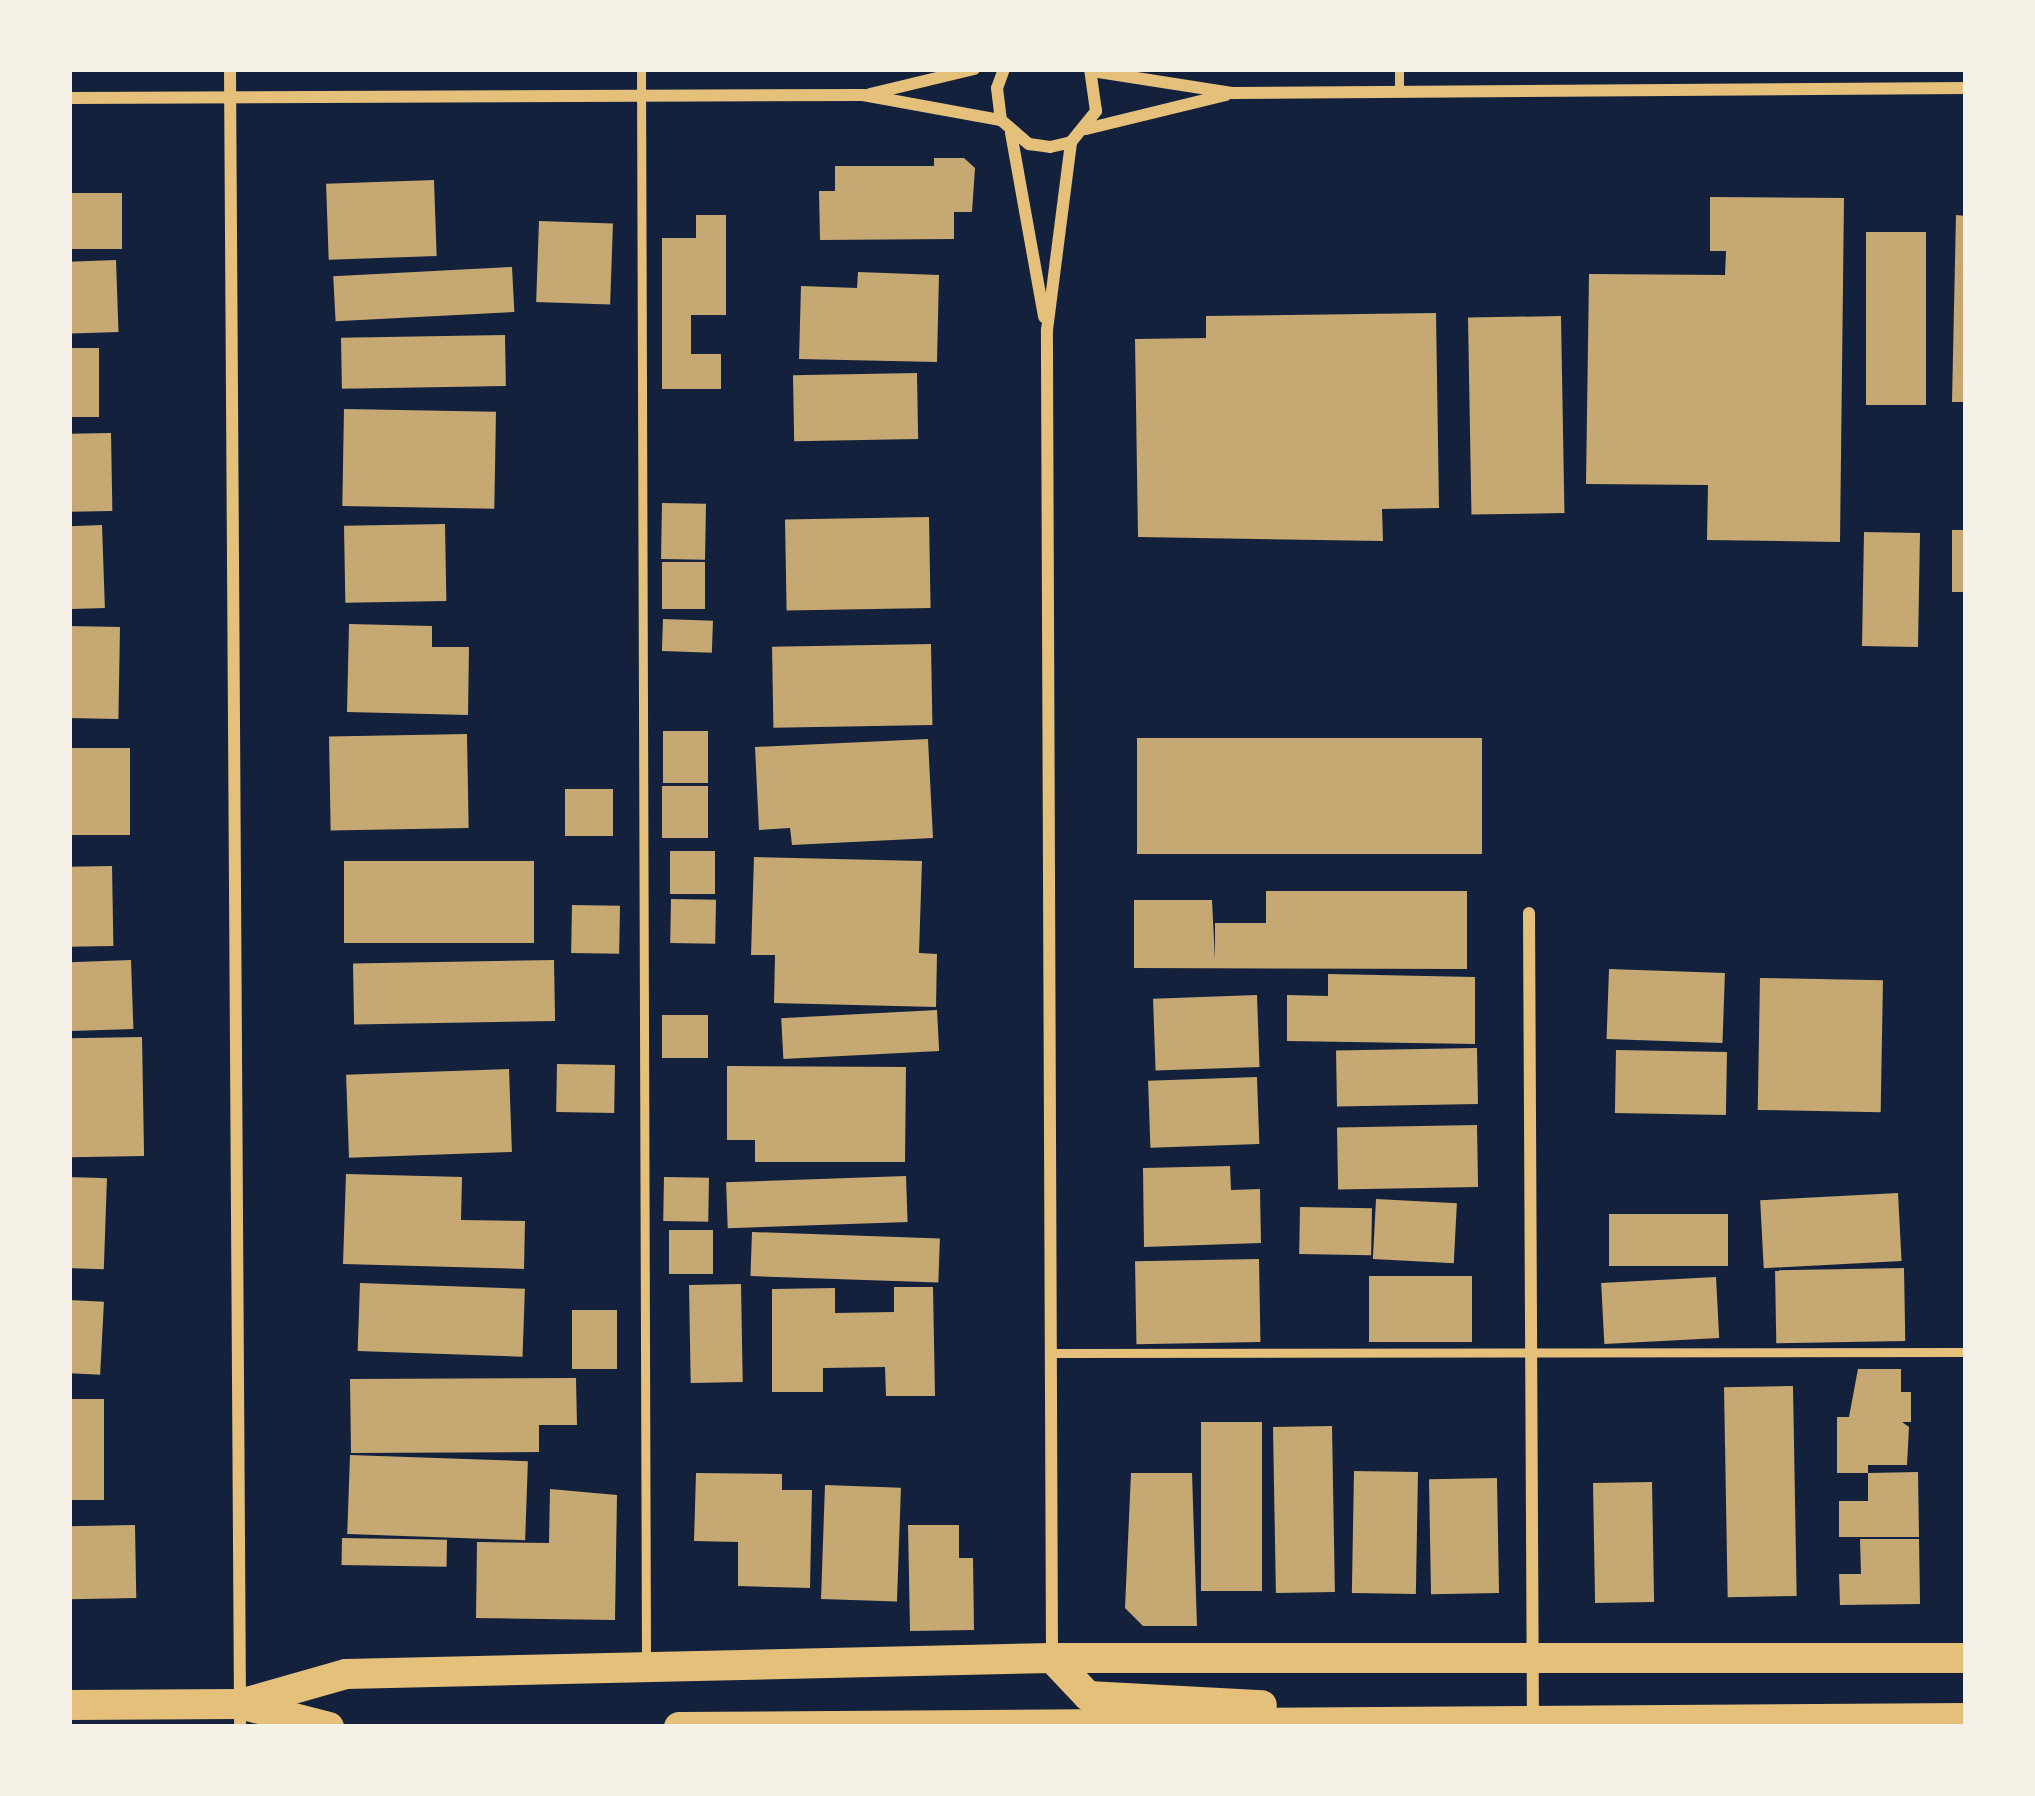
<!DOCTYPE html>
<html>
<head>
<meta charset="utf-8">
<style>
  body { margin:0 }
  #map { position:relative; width:2035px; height:1796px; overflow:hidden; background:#14213d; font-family:"Fira Sans Condensed",sans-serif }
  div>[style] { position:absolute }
  .building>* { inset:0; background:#c6a872; transform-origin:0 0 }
  .service>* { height:9px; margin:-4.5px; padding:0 4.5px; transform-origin:4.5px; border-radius:4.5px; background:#e5c07b }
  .minor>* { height:12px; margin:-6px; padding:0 6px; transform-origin:6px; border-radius:6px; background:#e5c07b }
  .primary>* { height:30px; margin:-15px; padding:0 15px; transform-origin:15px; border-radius:15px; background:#e5c07b }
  span { translate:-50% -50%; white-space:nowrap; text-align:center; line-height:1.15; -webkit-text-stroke:12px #f6f1e7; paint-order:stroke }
  .frame { position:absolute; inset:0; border:72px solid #f6f1e7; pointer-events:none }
</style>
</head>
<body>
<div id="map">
  <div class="building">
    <i style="clip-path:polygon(934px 158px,964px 158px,975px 168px,972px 212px,954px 212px,954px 239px,820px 240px,819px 191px,835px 191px,835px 166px,934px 166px)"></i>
    <i style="left:434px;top:180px;width:76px;height:108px;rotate:88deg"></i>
    <i style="left:69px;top:193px;width:53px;height:56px"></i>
    <i style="clip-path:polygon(1710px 197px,1844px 198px,1840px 542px,1707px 540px,1708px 485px,1586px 484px,1589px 274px,1725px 275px,1726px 251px,1710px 251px)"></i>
    <i style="clip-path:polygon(696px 215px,726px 215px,726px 315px,691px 315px,691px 354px,721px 354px,721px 389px,662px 389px,662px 238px,696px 238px)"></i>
    <i style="clip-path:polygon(1956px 215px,1966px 216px,1966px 402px,1952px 402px)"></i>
    <i style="left:539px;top:221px;width:74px;height:81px;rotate:2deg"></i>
    <i style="left:1866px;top:232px;width:60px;height:173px"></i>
    <i style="left:116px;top:260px;width:72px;height:47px;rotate:88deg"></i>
    <i style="left:512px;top:267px;width:45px;height:179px;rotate:87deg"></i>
    <i style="clip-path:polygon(858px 272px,939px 275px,937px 362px,799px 359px,801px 286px,857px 288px)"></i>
    <i style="clip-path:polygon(1436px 313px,1439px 508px,1382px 509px,1383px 541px,1138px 537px,1135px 339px,1206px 338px,1206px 316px)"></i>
    <i style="left:1561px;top:316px;width:197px;height:93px;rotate:89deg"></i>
    <i style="left:505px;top:335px;width:51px;height:164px;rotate:89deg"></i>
    <i style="left:69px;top:348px;width:30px;height:69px"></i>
    <i style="left:917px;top:373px;width:66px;height:124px;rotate:89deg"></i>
    <i style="left:344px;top:409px;width:152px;height:97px;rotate:1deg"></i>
    <i style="left:111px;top:433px;width:78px;height:42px;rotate:89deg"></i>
    <i style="left:662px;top:503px;width:44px;height:56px;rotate:1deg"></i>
    <i style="left:929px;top:517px;width:91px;height:144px;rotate:89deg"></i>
    <i style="left:445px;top:524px;width:77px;height:101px;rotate:89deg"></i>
    <i style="left:102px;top:525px;width:83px;height:33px;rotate:88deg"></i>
    <i style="left:1952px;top:530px;width:14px;height:62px"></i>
    <i style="left:1864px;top:532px;width:56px;height:114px;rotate:1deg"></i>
    <i style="left:662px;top:562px;width:43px;height:47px"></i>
    <i style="left:663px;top:619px;width:50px;height:32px;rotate:2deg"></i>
    <i style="clip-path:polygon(349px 624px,432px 626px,432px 647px,469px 647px,468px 715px,347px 712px)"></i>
    <i style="left:69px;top:626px;width:51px;height:92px;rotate:1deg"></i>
    <i style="left:931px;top:644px;width:81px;height:159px;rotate:89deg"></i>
    <i style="left:663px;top:731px;width:45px;height:52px"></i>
    <i style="left:467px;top:734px;width:94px;height:138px;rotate:89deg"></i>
    <i style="left:1482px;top:738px;width:116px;height:345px;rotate:90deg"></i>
    <i style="clip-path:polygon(928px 739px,933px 838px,792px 845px,790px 828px,759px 830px,755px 747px)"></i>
    <i style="left:69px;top:748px;width:61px;height:87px"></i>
    <i style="left:662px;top:786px;width:46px;height:52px"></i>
    <i style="left:565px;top:789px;width:48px;height:47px"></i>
    <i style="left:670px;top:851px;width:45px;height:43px"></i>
    <i style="clip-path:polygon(754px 857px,922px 861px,919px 953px,937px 954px,936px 1007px,774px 1003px,775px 955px,751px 955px)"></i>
    <i style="left:534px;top:861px;width:82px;height:190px;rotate:90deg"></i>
    <i style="left:112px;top:866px;width:80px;height:43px;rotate:89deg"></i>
    <i style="clip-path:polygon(1266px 891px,1467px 891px,1467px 969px,1134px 968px,1134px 900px,1212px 900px,1215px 960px,1215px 923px,1266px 923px)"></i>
    <i style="left:671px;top:899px;width:45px;height:44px;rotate:1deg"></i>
    <i style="left:572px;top:905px;width:48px;height:48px;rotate:1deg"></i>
    <i style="left:131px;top:960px;width:69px;height:62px;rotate:88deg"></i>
    <i style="left:554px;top:960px;width:61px;height:201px;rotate:89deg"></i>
    <i style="left:1609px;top:969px;width:116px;height:70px;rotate:2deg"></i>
    <i style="clip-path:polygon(1328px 974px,1475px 977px,1475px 1044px,1287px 1041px,1287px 995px,1328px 996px)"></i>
    <i style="left:1760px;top:978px;width:123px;height:132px;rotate:1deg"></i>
    <i style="left:1257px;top:995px;width:72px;height:104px;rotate:88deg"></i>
    <i style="left:937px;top:1010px;width:41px;height:156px;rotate:87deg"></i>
    <i style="left:662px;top:1015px;width:46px;height:43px"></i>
    <i style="left:142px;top:1037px;width:119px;height:73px;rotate:89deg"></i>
    <i style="left:1477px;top:1048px;width:56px;height:141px;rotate:89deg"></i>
    <i style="left:1616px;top:1050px;width:111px;height:63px;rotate:1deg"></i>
    <i style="left:557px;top:1064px;width:58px;height:48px;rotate:1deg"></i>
    <i style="clip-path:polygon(727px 1066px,906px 1067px,905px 1162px,755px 1162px,755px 1140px,727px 1140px)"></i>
    <i style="left:509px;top:1069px;width:83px;height:163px;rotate:88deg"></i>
    <i style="left:1257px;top:1077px;width:67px;height:109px;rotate:88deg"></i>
    <i style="left:1477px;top:1125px;width:62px;height:140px;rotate:89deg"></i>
    <i style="clip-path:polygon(1230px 1166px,1231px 1190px,1260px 1189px,1261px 1243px,1144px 1247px,1143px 1168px)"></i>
    <i style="clip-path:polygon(346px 1174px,462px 1177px,461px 1220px,525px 1221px,524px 1269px,343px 1264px)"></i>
    <i style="left:906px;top:1176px;width:46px;height:180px;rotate:88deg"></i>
    <i style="left:69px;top:1177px;width:38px;height:91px;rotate:2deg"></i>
    <i style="left:664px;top:1177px;width:45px;height:44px;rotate:1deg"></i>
    <i style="left:1898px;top:1193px;width:68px;height:138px;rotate:87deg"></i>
    <i style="left:1376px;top:1199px;width:81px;height:60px;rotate:3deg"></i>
    <i style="left:1300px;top:1207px;width:72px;height:47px;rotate:1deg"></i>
    <i style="left:1728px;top:1214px;width:52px;height:119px;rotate:90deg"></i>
    <i style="left:669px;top:1230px;width:44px;height:44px"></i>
    <i style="left:752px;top:1232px;width:188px;height:44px;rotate:2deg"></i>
    <i style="left:1259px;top:1259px;width:83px;height:124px;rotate:89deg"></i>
    <i style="left:1904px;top:1268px;width:73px;height:129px;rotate:89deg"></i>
    <i style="left:1472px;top:1276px;width:66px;height:103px;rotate:90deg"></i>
    <i style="left:1716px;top:1277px;width:61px;height:115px;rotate:87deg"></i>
    <i style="left:360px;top:1283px;width:165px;height:68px;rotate:2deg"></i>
    <i style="left:741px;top:1284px;width:98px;height:52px;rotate:89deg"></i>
    <i style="clip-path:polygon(894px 1287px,933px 1287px,935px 1396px,886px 1396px,885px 1367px,823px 1368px,823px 1392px,772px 1392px,772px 1289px,835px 1288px,835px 1313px,894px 1312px)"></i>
    <i style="left:69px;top:1300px;width:35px;height:73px;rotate:3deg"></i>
    <i style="left:572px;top:1310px;width:45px;height:59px"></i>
    <i style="clip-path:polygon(1858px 1369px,1901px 1369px,1901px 1392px,1911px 1392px,1911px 1422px,1902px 1422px,1909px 1427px,1907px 1465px,1868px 1465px,1868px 1473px,1918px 1472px,1919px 1537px,1839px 1537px,1839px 1501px,1868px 1501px,1868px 1473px,1837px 1473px,1837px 1417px,1849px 1417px)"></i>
    <i style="clip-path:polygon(576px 1378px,577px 1425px,539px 1425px,539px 1452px,351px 1453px,350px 1379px)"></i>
    <i style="left:1793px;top:1386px;width:210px;height:69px;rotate:89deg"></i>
    <i style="left:69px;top:1399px;width:35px;height:101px"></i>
    <i style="left:1201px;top:1422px;width:61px;height:169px"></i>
    <i style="left:1332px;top:1426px;width:166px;height:59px;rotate:89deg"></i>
    <i style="left:350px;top:1455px;width:178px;height:79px;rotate:2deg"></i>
    <i style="left:1354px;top:1471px;width:64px;height:122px;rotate:1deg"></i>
    <i style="clip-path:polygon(696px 1473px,782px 1474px,782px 1490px,812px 1490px,810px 1588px,738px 1586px,738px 1542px,694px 1541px)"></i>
    <i style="clip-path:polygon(1131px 1473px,1192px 1473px,1197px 1626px,1143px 1626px,1125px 1608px)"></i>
    <i style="left:1497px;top:1478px;width:115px;height:68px;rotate:89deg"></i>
    <i style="left:1652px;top:1482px;width:120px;height:59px;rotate:89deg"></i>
    <i style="left:825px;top:1485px;width:76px;height:114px;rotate:2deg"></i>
    <i style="clip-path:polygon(550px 1489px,617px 1495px,615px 1620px,476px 1618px,477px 1542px,549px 1543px)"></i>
    <i style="left:135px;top:1525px;width:73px;height:66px;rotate:89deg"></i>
    <i style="clip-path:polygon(908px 1525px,959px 1525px,959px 1558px,973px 1558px,974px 1630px,910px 1631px)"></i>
    <i style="left:342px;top:1538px;width:105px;height:27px;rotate:1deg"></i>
    <i style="clip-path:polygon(1860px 1539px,1919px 1539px,1920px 1604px,1840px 1605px,1839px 1574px,1861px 1574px)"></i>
  </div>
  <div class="service">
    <i style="left:641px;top:69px;width:1593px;rotate:89.82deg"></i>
    <i style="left:1399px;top:69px;width:23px;rotate:90deg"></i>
    <i style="left:1051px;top:1353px;width:915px;rotate:-0.06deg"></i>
  </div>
  <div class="minor">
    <i style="left:230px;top:69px;width:1658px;rotate:89.65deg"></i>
    <i style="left:1004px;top:69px;width:20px;rotate:110deg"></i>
    <i style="left:997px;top:88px;width:32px;rotate:83deg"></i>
    <i style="left:1001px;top:120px;width:37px;rotate:41deg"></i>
    <i style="left:1029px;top:144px;width:21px;rotate:8deg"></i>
    <i style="left:1050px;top:147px;width:22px;rotate:-13deg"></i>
    <i style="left:1071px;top:142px;width:40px;rotate:-51deg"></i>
    <i style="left:1096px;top:111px;width:42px;rotate:-98.1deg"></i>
    <i style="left:1092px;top:71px;width:143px;rotate:8.9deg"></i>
    <i style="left:1233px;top:93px;width:733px;rotate:-0.39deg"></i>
    <i style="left:870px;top:94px;width:107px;rotate:-13.5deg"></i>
    <i style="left:69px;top:98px;width:794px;rotate:-0.22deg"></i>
    <i style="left:863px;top:95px;width:140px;rotate:10.3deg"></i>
    <i style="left:1086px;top:129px;width:144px;rotate:-13.7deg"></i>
    <i style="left:1011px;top:133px;width:187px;rotate:79.8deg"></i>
    <i style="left:1529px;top:913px;width:806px;rotate:89.72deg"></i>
    <i style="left:1052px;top:1657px;width:1327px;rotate:-90.22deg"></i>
    <i style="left:1047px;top:330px;width:190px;rotate:-82.7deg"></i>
  </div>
  <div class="primary">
    <i style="left:1052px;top:1658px;width:52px;rotate:46.5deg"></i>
    <i style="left:1088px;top:1696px;width:174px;rotate:3deg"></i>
    <i style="left:240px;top:1704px;width:110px;rotate:-15.8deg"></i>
    <i style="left:346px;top:1674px;width:706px;rotate:-1.3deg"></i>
    <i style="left:1052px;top:1658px;width:914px"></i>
    <i style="left:69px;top:1705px;width:171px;rotate:-0.3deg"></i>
    <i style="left:240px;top:1704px;width:92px;rotate:14.5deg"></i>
    <i style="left:679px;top:1727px;width:1287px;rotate:-0.4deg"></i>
  </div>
  <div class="frame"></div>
</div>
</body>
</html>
